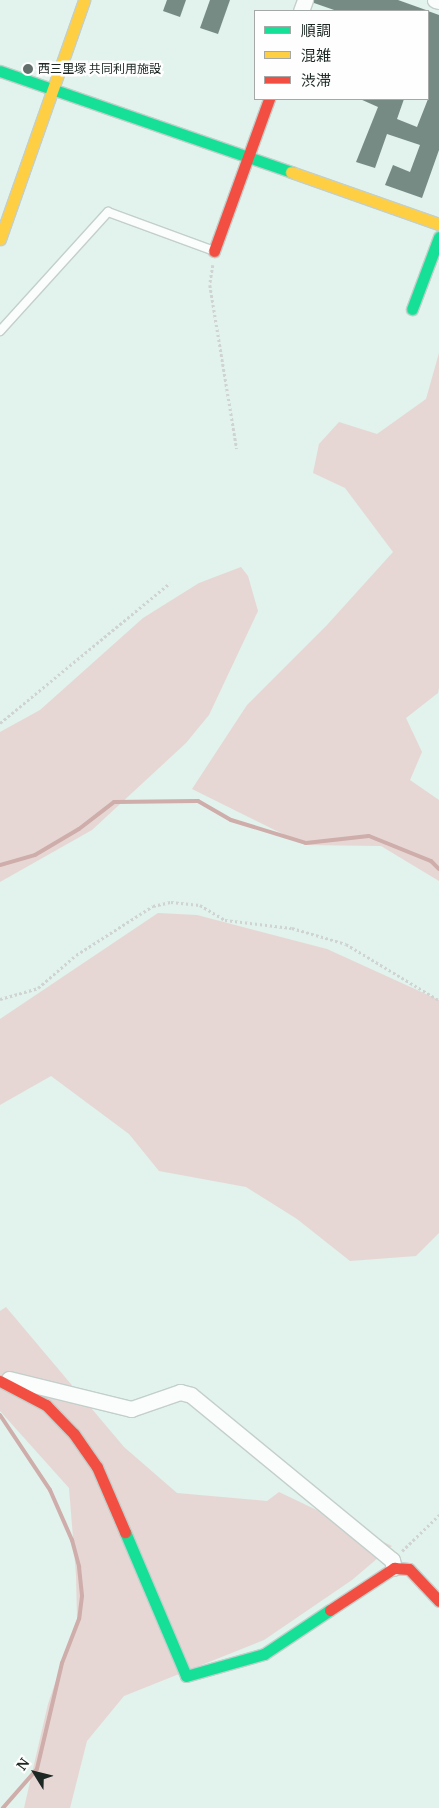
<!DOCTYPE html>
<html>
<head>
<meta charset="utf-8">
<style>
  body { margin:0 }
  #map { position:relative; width:439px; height:1808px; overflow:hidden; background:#e2f2ec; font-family:"Noto Serif","Noto Sans JP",serif }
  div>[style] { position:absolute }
  .green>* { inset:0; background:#e6d7d4 }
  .stream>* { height:4px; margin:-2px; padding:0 2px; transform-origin:2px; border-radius:2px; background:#ceadaa }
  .building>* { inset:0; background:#778b85 }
  .path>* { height:2.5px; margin-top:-1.25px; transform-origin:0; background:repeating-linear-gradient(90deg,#cfd3d2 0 2.5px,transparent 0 5px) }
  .roads { filter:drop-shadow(1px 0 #c3cfcb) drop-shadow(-1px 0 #c3cfcb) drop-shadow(0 1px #c3cfcb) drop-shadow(0 -1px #c3cfcb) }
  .lane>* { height:8px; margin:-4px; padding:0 4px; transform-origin:4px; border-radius:4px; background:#fbfdfc }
  .street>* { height:15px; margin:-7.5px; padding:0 7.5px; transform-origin:7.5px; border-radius:7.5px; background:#fbfdfc }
  .fast>* { height:11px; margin:-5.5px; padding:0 5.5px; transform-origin:5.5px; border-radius:5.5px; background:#16e098 }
  .slow>* { height:11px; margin:-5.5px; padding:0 5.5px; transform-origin:5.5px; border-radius:5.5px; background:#ffcf43 }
  .jam>* { height:11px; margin:-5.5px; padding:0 5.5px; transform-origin:5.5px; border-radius:5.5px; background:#f24e42 }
  .dots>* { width:14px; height:14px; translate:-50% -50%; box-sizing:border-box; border:2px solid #fefefe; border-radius:50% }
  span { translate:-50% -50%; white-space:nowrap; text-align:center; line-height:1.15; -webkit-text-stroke:5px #fefefe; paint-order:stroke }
  .poi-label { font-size:12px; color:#1d2824 }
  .left { translate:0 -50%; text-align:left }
  .legend { position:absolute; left:254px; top:10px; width:175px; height:90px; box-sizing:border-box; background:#fefefe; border:1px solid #a4a8a7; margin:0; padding:6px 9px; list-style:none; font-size:15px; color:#1d2824 }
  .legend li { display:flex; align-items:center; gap:10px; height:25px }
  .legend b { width:25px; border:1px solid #a4a8a7 }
  .north { position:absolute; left:10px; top:1748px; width:50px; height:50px; -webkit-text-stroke:4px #fefefe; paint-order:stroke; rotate:306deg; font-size:14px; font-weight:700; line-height:20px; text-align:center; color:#1d2824 }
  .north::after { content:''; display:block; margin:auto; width:18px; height:22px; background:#1d2824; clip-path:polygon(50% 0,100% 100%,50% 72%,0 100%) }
</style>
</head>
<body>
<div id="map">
  <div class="green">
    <i style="clip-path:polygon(439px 353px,439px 688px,438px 693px,406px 718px,422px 752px,410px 780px,439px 800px,439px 881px,381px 846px,305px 845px,192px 789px,247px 705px,327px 625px,393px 552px,345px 488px,313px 473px,319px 444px,339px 422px,377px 434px,426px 399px)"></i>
    <i style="clip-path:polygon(241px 567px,248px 576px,258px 611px,209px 715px,186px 743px,92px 830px,0 882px,0 732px,40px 710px,143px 618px,199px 583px)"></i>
    <i style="clip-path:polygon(158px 913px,197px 915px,327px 949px,439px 1000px,439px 1233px,416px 1256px,350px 1261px,297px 1219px,246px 1187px,159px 1171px,129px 1134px,51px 1076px,0 1105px,0 1019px)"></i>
    <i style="clip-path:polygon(6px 1307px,124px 1447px,177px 1493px,267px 1501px,279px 1492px,392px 1546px,352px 1580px,264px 1640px,124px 1696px,87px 1741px,70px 1808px,24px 1808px,48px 1704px,77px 1619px,76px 1575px,69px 1488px,0 1411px,0 1311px)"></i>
  </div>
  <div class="stream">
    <i style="left:0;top:865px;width:36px;rotate:-16deg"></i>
    <i style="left:35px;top:855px;width:51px;rotate:-30.6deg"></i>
    <i style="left:79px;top:829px;width:44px;rotate:-37.6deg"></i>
    <i style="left:114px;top:802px;width:84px;rotate:-0.7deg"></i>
    <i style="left:198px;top:801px;width:38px;rotate:30deg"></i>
    <i style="left:231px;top:820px;width:78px;rotate:17deg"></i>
    <i style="left:306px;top:843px;width:63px;rotate:-6.3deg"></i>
    <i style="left:369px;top:836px;width:67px;rotate:22deg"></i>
    <i style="left:431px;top:861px;width:11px;rotate:45deg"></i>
    <i style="left:0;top:1415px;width:90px;rotate:56.3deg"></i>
    <i style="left:50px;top:1490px;width:55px;rotate:66.3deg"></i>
    <i style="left:72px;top:1540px;width:28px;rotate:75deg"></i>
    <i style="left:79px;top:1567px;width:29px;rotate:84deg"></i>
    <i style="left:82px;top:1596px;width:23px;rotate:97deg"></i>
    <i style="left:79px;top:1619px;width:47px;rotate:111.1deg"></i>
    <i style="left:62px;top:1663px;width:109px;rotate:103.3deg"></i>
    <i style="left:37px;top:1769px;width:52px;rotate:131.1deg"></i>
  </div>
  <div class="building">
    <i style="clip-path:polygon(167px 0,186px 0,180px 17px,163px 11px)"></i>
    <i style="clip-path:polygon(210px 0,230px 0,218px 34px,200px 28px)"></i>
    <i style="clip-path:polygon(314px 0,398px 0,426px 10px,337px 11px,314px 3px)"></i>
    <i style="clip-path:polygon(428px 11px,439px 15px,439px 150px,422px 198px,385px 185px,393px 165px,410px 172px,420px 145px,387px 134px,375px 168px,356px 162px,378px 107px,360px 99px,404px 99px,397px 119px,417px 127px,428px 99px)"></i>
  </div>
  <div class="path">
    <i style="left:213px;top:265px;width:20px;rotate:99deg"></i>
    <i style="left:210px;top:285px;width:166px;rotate:80.7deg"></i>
    <i style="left:0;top:723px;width:220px;rotate:-39.5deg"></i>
    <i style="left:0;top:999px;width:40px;rotate:-16deg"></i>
    <i style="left:38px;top:988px;width:50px;rotate:-41deg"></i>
    <i style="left:76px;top:955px;width:91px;rotate:-32.5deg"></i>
    <i style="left:153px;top:906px;width:18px;rotate:-13deg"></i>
    <i style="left:171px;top:902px;width:29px;rotate:6deg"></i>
    <i style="left:200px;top:905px;width:29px;rotate:31deg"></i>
    <i style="left:225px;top:920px;width:67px;rotate:6.8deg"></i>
    <i style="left:292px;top:928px;width:56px;rotate:16.5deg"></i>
    <i style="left:346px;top:944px;width:109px;rotate:31.1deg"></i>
    <i style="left:402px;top:1551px;width:52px;rotate:-44.2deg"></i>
  </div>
  <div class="roads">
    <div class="lane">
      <i style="left:0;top:331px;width:161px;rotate:-47.8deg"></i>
      <i style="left:108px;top:212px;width:111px;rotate:20.1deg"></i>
    </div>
    <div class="street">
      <i style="left:435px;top:0;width:4px;rotate:14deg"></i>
      <i style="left:301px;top:11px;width:12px;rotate:-70deg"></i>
      <i style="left:9px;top:1379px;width:126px;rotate:13.8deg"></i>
      <i style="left:131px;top:1409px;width:52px;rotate:-19.1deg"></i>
      <i style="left:180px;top:1392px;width:11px;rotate:15deg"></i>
      <i style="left:191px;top:1395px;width:260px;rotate:39.4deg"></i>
      <i style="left:392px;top:1560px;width:8px;rotate:76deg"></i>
    </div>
    <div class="fast">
      <i style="left:0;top:71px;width:308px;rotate:19.1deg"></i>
      <i style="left:412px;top:309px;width:77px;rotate:-69.4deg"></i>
      <i style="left:125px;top:1532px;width:156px;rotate:67deg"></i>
      <i style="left:186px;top:1676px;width:81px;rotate:-15.8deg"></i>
      <i style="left:264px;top:1654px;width:79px;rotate:-33.7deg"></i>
    </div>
    <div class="slow">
      <i style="left:291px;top:172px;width:157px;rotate:19.4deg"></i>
      <i style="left:0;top:239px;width:253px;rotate:-70.6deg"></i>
    </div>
    <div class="jam">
      <i style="left:214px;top:251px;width:162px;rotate:-70.1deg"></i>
      <i style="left:0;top:1381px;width:52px;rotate:27.6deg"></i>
      <i style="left:46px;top:1405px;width:40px;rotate:46deg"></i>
      <i style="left:74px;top:1434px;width:40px;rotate:55.1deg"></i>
      <i style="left:97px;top:1467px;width:71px;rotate:66.7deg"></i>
      <i style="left:330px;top:1610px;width:77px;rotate:-33.3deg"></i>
      <i style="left:394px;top:1568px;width:15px;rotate:4deg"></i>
      <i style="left:409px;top:1569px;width:44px;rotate:46.8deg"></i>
    </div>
  </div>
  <div class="dots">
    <i style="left:28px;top:69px;background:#626f6a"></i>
  </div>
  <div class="poi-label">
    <span class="left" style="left:38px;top:69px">西三里塚 共同利用施設</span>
  </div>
  <ul class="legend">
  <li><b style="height:6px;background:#16e098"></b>順調</li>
  <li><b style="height:6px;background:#ffcf43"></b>混雑</li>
  <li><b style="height:6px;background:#f24e42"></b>渋滞</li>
  </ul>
  <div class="north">N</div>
</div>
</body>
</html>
